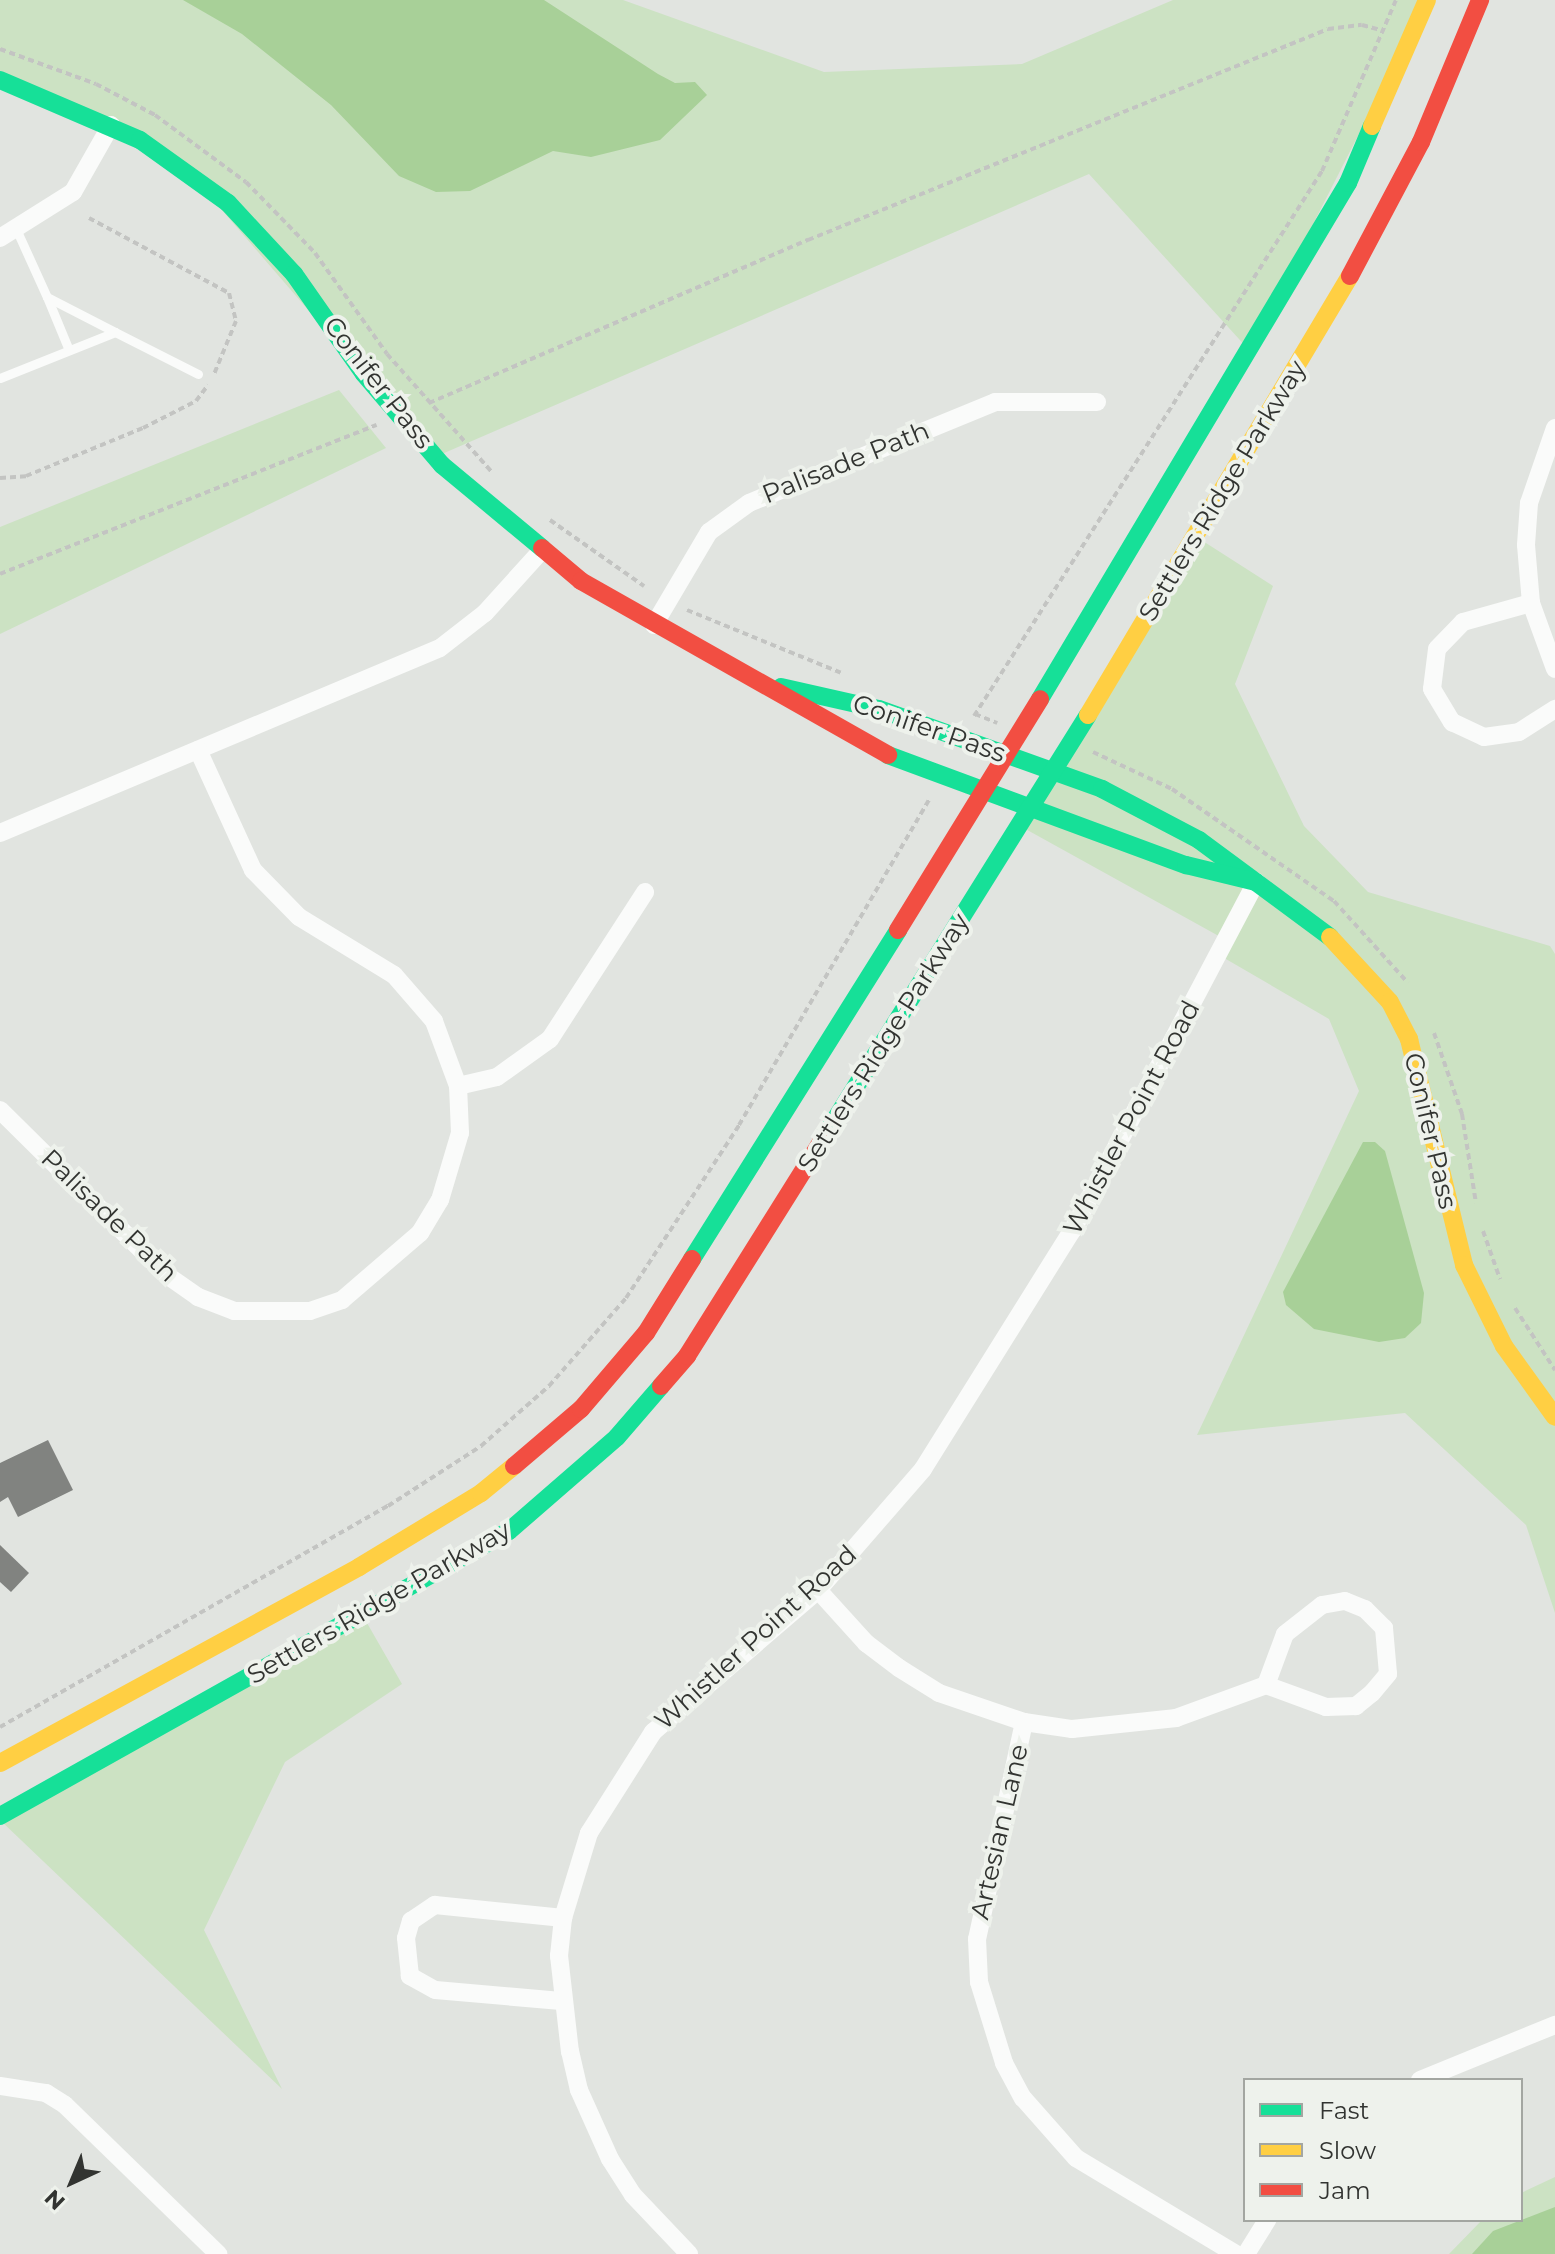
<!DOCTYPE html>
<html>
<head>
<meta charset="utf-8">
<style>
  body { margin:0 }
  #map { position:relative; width:1555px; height:2254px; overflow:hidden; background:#e1e4e0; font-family:Montserrat,sans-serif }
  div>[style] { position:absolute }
  .green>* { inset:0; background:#cce2c3 }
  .water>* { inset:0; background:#a8d098 }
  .building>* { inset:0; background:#818380 }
  .path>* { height:4px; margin-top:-2px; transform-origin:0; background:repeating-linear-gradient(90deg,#c3c4c2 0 6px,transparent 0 10px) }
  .lane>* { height:9px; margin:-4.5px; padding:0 4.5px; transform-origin:4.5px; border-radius:4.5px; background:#fafbfa }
  .street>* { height:18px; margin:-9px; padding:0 9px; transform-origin:9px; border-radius:9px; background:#fafbfa }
  .fast>* { height:18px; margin:-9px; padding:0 9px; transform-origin:9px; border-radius:9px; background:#16e098 }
  .slow>* { height:18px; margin:-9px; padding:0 9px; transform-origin:9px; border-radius:9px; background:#ffcf43 }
  .jam>* { height:18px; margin:-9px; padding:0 9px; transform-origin:9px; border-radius:9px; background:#f24e42 }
  span { translate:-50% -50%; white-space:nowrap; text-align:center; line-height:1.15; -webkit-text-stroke:8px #eef2ec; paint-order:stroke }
  .street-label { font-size:26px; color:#323431 }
  .legend { position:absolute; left:1243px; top:2078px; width:280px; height:144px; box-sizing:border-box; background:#eef2ec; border:2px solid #a3a6a1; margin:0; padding:10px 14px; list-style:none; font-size:24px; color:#323431 }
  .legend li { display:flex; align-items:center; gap:16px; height:40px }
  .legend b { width:40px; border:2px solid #a3a6a1 }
  .north { position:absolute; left:32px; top:2142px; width:80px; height:80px; -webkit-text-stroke:6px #eef2ec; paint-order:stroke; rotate:224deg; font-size:22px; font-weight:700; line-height:32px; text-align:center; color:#323431 }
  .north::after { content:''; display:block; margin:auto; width:28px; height:36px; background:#323431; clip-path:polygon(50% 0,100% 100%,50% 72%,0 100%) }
</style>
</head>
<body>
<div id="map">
  <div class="green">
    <i style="clip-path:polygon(0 0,623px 0,824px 72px,1022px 64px,1173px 0,1427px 0,1249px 350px,1089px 174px,435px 457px,189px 172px,0 80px)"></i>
    <i style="clip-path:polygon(339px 390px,386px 448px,0 634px,0 527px)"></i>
    <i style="clip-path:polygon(1195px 536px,1273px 586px,1235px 684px,1304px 826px,1368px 892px,1550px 946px,1555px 954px,1555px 1613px,1526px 1525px,1405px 1413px,1197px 1435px,1359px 1091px,1329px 1019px,1219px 955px,1226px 940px,1020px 826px)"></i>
    <i style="clip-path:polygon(363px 1616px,402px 1684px,285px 1762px,204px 1930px,282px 2089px,0 1820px)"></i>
    <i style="clip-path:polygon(1555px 2177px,1555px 2254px,1449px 2254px,1482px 2220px,1521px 2220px,1521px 2193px)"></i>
  </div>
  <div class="water">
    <i style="clip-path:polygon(183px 0,544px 0,658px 74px,675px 83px,695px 82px,707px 95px,660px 140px,591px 157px,553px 151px,470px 191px,436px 192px,399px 176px,331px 105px,242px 34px)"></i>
    <i style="clip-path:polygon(1363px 1142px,1375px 1142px,1385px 1151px,1424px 1293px,1421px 1323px,1405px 1338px,1379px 1342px,1314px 1329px,1286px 1305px,1283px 1292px)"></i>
    <i style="clip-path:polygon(1555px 2207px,1555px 2254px,1472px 2254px,1493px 2231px)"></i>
  </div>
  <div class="building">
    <i style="clip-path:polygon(48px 1440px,73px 1490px,18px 1517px,8px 1497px,0 1502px,0 1463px)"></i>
    <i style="clip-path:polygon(0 1545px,29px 1573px,11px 1592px,0 1582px)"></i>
  </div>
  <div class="path">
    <i style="left:0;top:49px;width:102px;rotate:20deg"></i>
    <i style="left:96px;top:84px;width:67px;rotate:27.7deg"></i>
    <i style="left:155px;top:115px;width:113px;rotate:36.4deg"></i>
    <i style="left:246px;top:182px;width:99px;rotate:45.8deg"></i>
    <i style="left:315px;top:253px;width:124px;rotate:54.5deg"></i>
    <i style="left:387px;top:354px;width:157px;rotate:48.4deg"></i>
    <i style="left:89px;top:218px;width:159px;rotate:28.2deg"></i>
    <i style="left:229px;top:293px;width:29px;rotate:76deg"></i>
    <i style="left:236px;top:321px;width:57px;rotate:112.5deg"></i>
    <i style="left:429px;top:403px;width:413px;rotate:-23.3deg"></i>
    <i style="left:808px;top:240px;width:561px;rotate:-22.09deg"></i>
    <i style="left:1328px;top:29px;width:34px;rotate:-7deg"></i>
    <i style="left:1362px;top:25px;width:23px;rotate:15deg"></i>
    <i style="left:0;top:478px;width:26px;rotate:-4deg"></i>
    <i style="left:26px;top:476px;width:126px;rotate:-22.3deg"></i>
    <i style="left:143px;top:428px;width:59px;rotate:-27deg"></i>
    <i style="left:196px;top:401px;width:20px;rotate:-53deg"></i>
    <i style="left:550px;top:520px;width:115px;rotate:35.1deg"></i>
    <i style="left:0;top:574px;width:405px;rotate:-21.6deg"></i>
    <i style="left:687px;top:610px;width:166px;rotate:22.2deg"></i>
    <i style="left:975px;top:714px;width:24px;rotate:22deg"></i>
    <i style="left:974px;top:716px;width:647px;rotate:-57.44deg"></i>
    <i style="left:1322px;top:171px;width:186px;rotate:-66.6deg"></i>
    <i style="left:1093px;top:752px;width:87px;rotate:25.1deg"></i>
    <i style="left:1172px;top:789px;width:197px;rotate:34.7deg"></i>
    <i style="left:1334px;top:901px;width:110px;rotate:47.9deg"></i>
    <i style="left:1434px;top:1033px;width:86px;rotate:70.9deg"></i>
    <i style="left:1462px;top:1114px;width:90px;rotate:81.1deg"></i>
    <i style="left:1483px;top:1231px;width:51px;rotate:70.5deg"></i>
    <i style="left:1515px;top:1308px;width:74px;rotate:57.2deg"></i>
    <i style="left:0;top:1727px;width:447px;rotate:-29.7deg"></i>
    <i style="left:388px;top:1506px;width:111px;rotate:-32.8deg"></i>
    <i style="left:481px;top:1446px;width:91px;rotate:-41.4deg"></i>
    <i style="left:549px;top:1386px;width:117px;rotate:-48.8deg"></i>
    <i style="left:626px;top:1298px;width:207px;rotate:-56.8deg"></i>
    <i style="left:739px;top:1125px;width:379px;rotate:-59.7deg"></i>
  </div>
  <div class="lane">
    <i style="left:17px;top:231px;width:72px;rotate:65.6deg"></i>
    <i style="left:47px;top:297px;width:76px;rotate:27.2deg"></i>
    <i style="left:47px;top:297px;width:57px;rotate:67.5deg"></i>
    <i style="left:0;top:378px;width:124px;rotate:-21.8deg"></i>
    <i style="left:115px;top:332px;width:93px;rotate:26.8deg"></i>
  </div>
  <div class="street">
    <i style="left:0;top:238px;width:86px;rotate:-32.2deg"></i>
    <i style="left:73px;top:192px;width:77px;rotate:-60.4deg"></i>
    <i style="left:1555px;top:428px;width:79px;rotate:109.1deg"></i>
    <i style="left:1529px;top:503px;width:42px;rotate:94.1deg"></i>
    <i style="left:1526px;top:545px;width:58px;rotate:85.1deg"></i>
    <i style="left:1531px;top:603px;width:70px;rotate:70deg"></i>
    <i style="left:1531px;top:603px;width:71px;rotate:164.4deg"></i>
    <i style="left:1463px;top:622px;width:37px;rotate:134deg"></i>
    <i style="left:1437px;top:649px;width:40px;rotate:97.1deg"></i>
    <i style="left:1432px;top:689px;width:39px;rotate:59deg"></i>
    <i style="left:1452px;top:722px;width:35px;rotate:25deg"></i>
    <i style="left:1484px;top:737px;width:35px;rotate:-8deg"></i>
    <i style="left:1519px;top:732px;width:43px;rotate:-32.6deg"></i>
    <i style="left:654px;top:625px;width:108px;rotate:-59.4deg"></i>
    <i style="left:709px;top:532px;width:49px;rotate:-35.9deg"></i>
    <i style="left:749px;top:503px;width:266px;rotate:-22.3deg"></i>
    <i style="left:995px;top:402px;width:102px"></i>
    <i style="left:0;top:833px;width:477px;rotate:-22.8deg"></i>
    <i style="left:440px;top:648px;width:57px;rotate:-37.9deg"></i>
    <i style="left:485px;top:613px;width:84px;rotate:-47.9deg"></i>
    <i style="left:458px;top:1086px;width:40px;rotate:-13deg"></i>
    <i style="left:497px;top:1077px;width:65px;rotate:-35.6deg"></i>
    <i style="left:550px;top:1039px;width:175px;rotate:-57.1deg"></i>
    <i style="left:0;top:1110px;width:236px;rotate:44.7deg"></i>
    <i style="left:168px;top:1276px;width:37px;rotate:35deg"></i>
    <i style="left:198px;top:1297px;width:39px;rotate:21deg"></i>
    <i style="left:234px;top:1311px;width:76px"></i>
    <i style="left:310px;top:1311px;width:34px;rotate:-19deg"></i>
    <i style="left:342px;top:1300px;width:103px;rotate:-40.7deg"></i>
    <i style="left:420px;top:1233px;width:39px;rotate:-59deg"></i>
    <i style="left:440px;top:1200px;width:70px;rotate:-73.4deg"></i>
    <i style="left:460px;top:1133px;width:47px;rotate:-92.4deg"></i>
    <i style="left:458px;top:1086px;width:69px;rotate:-110.3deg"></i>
    <i style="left:434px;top:1021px;width:61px;rotate:-131deg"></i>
    <i style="left:394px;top:975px;width:111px;rotate:-148.6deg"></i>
    <i style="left:299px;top:917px;width:66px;rotate:-134.4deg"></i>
    <i style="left:253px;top:870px;width:132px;rotate:-114.6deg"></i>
    <i style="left:818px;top:1590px;width:72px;rotate:47.8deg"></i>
    <i style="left:866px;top:1643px;width:41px;rotate:37.1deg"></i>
    <i style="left:899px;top:1668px;width:47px;rotate:32deg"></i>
    <i style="left:939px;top:1693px;width:90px;rotate:18.8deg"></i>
    <i style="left:1024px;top:1722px;width:49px;rotate:8.3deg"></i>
    <i style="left:1072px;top:1729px;width:105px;rotate:-6deg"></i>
    <i style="left:1176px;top:1718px;width:96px;rotate:-20.1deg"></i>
    <i style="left:1345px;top:1601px;width:22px;rotate:22deg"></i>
    <i style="left:1365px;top:1609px;width:27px;rotate:45deg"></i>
    <i style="left:1384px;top:1628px;width:46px;rotate:85deg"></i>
    <i style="left:1388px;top:1674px;width:25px;rotate:130deg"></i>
    <i style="left:1372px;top:1693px;width:21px;rotate:141deg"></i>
    <i style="left:1356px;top:1706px;width:30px;rotate:178deg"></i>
    <i style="left:1326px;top:1707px;width:64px;rotate:-159.9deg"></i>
    <i style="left:1266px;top:1685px;width:54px;rotate:-69.6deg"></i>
    <i style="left:1285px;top:1634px;width:47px;rotate:-38.1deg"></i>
    <i style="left:1322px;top:1605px;width:23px;rotate:-10deg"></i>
    <i style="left:1024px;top:1722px;width:222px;rotate:102.2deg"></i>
    <i style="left:977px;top:1939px;width:43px;rotate:87.3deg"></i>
    <i style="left:979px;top:1982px;width:85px;rotate:72.8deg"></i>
    <i style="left:1004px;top:2063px;width:40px;rotate:62deg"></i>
    <i style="left:1023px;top:2098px;width:80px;rotate:48.5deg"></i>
    <i style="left:1076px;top:2158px;width:187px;rotate:31deg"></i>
    <i style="left:561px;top:2001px;width:126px;rotate:-175deg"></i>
    <i style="left:435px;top:1990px;width:29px;rotate:-151deg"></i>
    <i style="left:410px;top:1976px;width:38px;rotate:-96deg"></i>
    <i style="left:406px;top:1938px;width:18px;rotate:-74deg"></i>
    <i style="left:411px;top:1921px;width:29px;rotate:-34deg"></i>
    <i style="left:435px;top:1905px;width:129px;rotate:5.8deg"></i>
    <i style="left:1420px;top:2080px;width:146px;rotate:-22.2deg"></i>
    <i style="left:0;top:2086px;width:47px;rotate:8.7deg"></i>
    <i style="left:46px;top:2093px;width:22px;rotate:32deg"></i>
    <i style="left:65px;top:2105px;width:214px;rotate:44.2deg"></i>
    <i style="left:689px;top:2254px;width:81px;rotate:-133.5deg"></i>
    <i style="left:633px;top:2195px;width:43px;rotate:-122.6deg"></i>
    <i style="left:610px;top:2159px;width:76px;rotate:-114.2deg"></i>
    <i style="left:579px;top:2090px;width:39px;rotate:-103deg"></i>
    <i style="left:570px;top:2052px;width:97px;rotate:-96.5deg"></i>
    <i style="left:559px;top:1956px;width:38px;rotate:-84deg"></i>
    <i style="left:563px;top:1918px;width:89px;rotate:-73deg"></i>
    <i style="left:589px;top:1833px;width:120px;rotate:-57.6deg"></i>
    <i style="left:653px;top:1732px;width:218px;rotate:-40.7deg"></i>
    <i style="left:818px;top:1590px;width:160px;rotate:-49deg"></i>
    <i style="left:923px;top:1469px;width:281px;rotate:-58deg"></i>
    <i style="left:1072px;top:1231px;width:395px;rotate:-62.2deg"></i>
    <i style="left:1246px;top:2254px;width:40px;rotate:-58deg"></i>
  </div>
  <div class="fast">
    <i style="left:0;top:80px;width:152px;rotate:23.2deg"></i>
    <i style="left:140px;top:140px;width:108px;rotate:35.6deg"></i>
    <i style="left:228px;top:203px;width:97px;rotate:47.1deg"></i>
    <i style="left:294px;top:274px;width:122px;rotate:55deg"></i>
    <i style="left:364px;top:374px;width:120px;rotate:49.4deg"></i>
    <i style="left:442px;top:465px;width:130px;rotate:39.7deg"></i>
    <i style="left:781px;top:687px;width:100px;rotate:12.7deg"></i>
    <i style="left:879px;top:709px;width:237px;rotate:19.7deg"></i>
    <i style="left:1102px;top:789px;width:110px;rotate:27.7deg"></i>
    <i style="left:1199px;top:840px;width:163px;rotate:36.5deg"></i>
    <i style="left:1040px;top:699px;width:601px;rotate:-59.17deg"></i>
    <i style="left:1348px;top:183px;width:62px;rotate:-67.2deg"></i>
    <i style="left:888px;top:755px;width:318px;rotate:20.3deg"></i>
    <i style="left:1186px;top:865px;width:72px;rotate:13.7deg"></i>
    <i style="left:823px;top:1139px;width:500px;rotate:-57.99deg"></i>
    <i style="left:692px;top:1259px;width:388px;rotate:-57.9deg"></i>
    <i style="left:0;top:1816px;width:583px;rotate:-29.25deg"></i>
    <i style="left:509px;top:1531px;width:143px;rotate:-41deg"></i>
    <i style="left:617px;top:1437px;width:67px;rotate:-49.2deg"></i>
  </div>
  <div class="slow">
    <i style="left:1372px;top:126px;width:137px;rotate:-66.4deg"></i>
    <i style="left:1088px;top:715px;width:511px;rotate:-59.17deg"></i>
    <i style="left:1330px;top:937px;width:88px;rotate:47.3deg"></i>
    <i style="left:1390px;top:1002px;width:42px;rotate:62.8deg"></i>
    <i style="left:1409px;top:1039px;width:233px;rotate:76.3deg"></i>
    <i style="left:1464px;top:1265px;width:90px;rotate:63.7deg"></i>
    <i style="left:1504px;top:1346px;width:87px;rotate:54.3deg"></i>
    <i style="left:0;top:1763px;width:409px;rotate:-28.6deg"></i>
    <i style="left:359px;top:1567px;width:143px;rotate:-31.2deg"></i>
    <i style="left:481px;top:1493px;width:43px;rotate:-39.3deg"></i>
  </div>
  <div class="jam">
    <i style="left:1350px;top:276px;width:152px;rotate:-62.1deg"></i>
    <i style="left:1421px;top:142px;width:154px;rotate:-67.4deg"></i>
    <i style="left:542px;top:548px;width:51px;rotate:40.2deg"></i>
    <i style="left:581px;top:581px;width:353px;rotate:29.5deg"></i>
    <i style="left:898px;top:930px;width:271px;rotate:-58.4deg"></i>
    <i style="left:661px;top:1386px;width:40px;rotate:-49deg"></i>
    <i style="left:687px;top:1356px;width:256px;rotate:-57.9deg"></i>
    <i style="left:514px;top:1466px;width:88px;rotate:-40.4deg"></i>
    <i style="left:581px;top:1409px;width:100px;rotate:-49.5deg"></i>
    <i style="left:646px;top:1333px;width:87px;rotate:-58.1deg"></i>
  </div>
  <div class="street-label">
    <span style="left:378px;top:383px;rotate:52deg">Conifer Pass</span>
    <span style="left:846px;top:463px;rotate:-22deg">Palisade Path</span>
    <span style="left:1223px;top:491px;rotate:-59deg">Settlers Ridge Parkway</span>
    <span style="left:929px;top:729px;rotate:19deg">Conifer Pass</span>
    <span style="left:884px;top:1043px;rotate:-58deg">Settlers Ridge Parkway</span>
    <span style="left:1132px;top:1118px;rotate:-62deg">Whistler Point Road</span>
    <span style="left:1430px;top:1131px;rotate:77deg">Conifer Pass</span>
    <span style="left:109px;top:1216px;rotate:44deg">Palisade Path</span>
    <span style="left:379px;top:1603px;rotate:-30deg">Settlers Ridge Parkway</span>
    <span style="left:756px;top:1638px;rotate:-42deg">Whistler Point Road</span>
    <span style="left:1000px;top:1832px;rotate:-77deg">Artesian Lane</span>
  </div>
  <ul class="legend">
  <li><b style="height:10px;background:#16e098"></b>Fast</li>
  <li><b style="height:10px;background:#ffcf43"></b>Slow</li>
  <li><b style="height:10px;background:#f24e42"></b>Jam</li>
  </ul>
  <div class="north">N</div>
</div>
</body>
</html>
